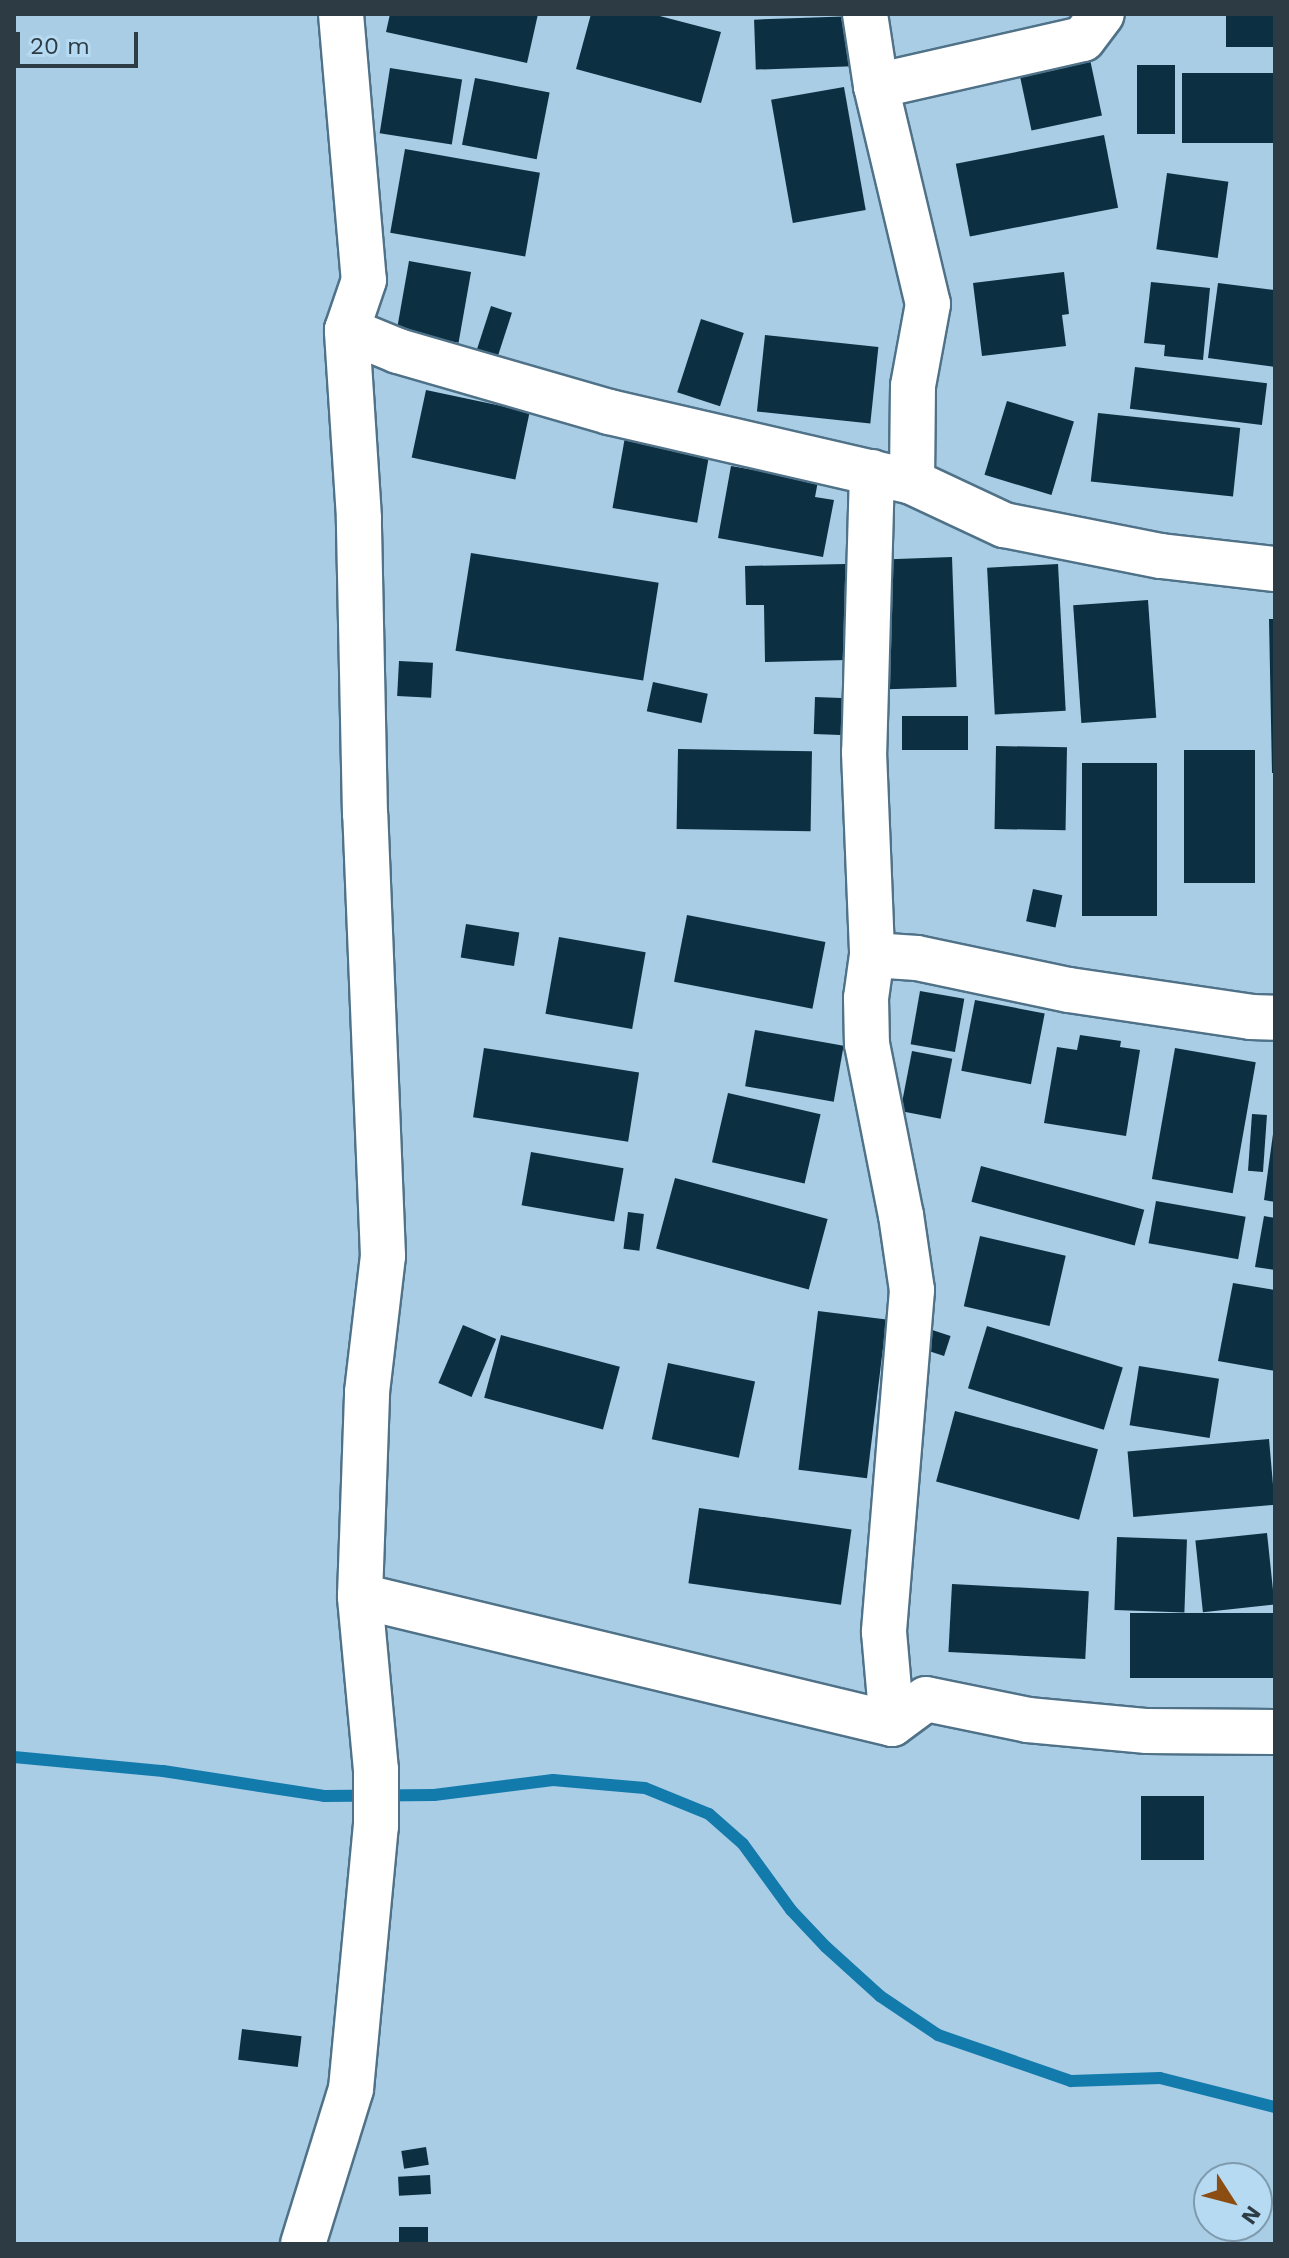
<!DOCTYPE html>
<html>
<head>
<meta charset="utf-8">
<style>
  body { margin:0 }
  #map { position:relative; width:1289px; height:2258px; overflow:hidden; background:#a8cde5; font-family:"Work Sans",sans-serif }
  div>[style] { position:absolute }
  .stream>* { height:12px; margin:-6px; padding:0 6px; transform-origin:6px; border-radius:6px; background:#137aac }
  .building>* { inset:0; background:#0d2f42; transform-origin:0 0 }
  .roads { filter:drop-shadow(2px 0 #507288) drop-shadow(-2px 0 #507288) drop-shadow(0 2px #507288) drop-shadow(0 -2px #507288) }
  .minor>* { height:44px; margin:-22px; padding:0 22px; transform-origin:22px; border-radius:22px; background:#fff }
  span { translate:-50% -50%; white-space:nowrap; text-align:center; line-height:1.15; -webkit-text-stroke:8px #b5daf2; paint-order:stroke }
  .frame { position:absolute; inset:0; border:16px solid #2c3b44; pointer-events:none }
  .north { position:absolute; left:1193px; top:2162px; width:80px; height:80px; box-sizing:border-box; background:#b5daf2; border:2px solid #7e9aac; border-radius:50%; rotate:126deg; font-size:22px; font-weight:700; line-height:32px; text-align:center; color:#2c3b44 }
  .north::after { content:''; display:block; margin:auto; width:28px; height:36px; background:#8c4d13; clip-path:polygon(50% 0,100% 100%,50% 72%,0 100%) }
  .scale { position:absolute; left:16px; top:32px; width:122px; height:36px; box-sizing:border-box; border:4px solid #2c3b44; border-top:0; padding-left:10px; font-size:24px; line-height:28px; white-space:nowrap; color:#2c3b44; -webkit-text-stroke:6px #b5daf2; paint-order:stroke }
</style>
</head>
<body>
<div id="map">
  <div class="stream">
    <i style="left:14px;top:1757px;width:150px;rotate:5.4deg"></i>
    <i style="left:163px;top:1771px;width:163px;rotate:8.8deg"></i>
    <i style="left:324px;top:1796px;width:110px;rotate:-0.5deg"></i>
    <i style="left:434px;top:1795px;width:120px;rotate:-7.2deg"></i>
    <i style="left:553px;top:1780px;width:92px;rotate:5deg"></i>
    <i style="left:645px;top:1788px;width:69px;rotate:22.1deg"></i>
    <i style="left:709px;top:1814px;width:45px;rotate:41.4deg"></i>
    <i style="left:743px;top:1844px;width:82px;rotate:54deg"></i>
    <i style="left:791px;top:1910px;width:51px;rotate:46.6deg"></i>
    <i style="left:826px;top:1947px;width:73px;rotate:42.2deg"></i>
    <i style="left:880px;top:1996px;width:70px;rotate:33.9deg"></i>
    <i style="left:938px;top:2035px;width:141px;rotate:19.1deg"></i>
    <i style="left:1071px;top:2081px;width:89px;rotate:-1.9deg"></i>
    <i style="left:1160px;top:2078px;width:119px;rotate:14.2deg"></i>
  </div>
  <div class="building">
    <i style="clip-path:polygon(390px 14px,538px 14px,527px 63px,386px 32px)"></i>
    <i style="clip-path:polygon(591px 14px,652px 14px,721px 32px,701px 103px,576px 69px)"></i>
    <i style="left:1226px;top:14px;width:49px;height:33px"></i>
    <i style="left:858px;top:16px;width:50px;height:104px;rotate:88deg"></i>
    <i style="left:1088px;top:50px;width:67px;height:72px;rotate:78deg"></i>
    <i style="left:1137px;top:65px;width:38px;height:69px"></i>
    <i style="left:390px;top:68px;width:73px;height:66px;rotate:9deg"></i>
    <i style="left:1275px;top:73px;width:70px;height:93px;rotate:90deg"></i>
    <i style="left:475px;top:78px;width:76px;height:68px;rotate:11deg"></i>
    <i style="left:844px;top:87px;width:125px;height:74px;rotate:80deg"></i>
    <i style="left:1104px;top:135px;width:74px;height:151px;rotate:79deg"></i>
    <i style="left:405px;top:149px;width:137px;height:85px;rotate:10deg"></i>
    <i style="left:1167px;top:173px;width:62px;height:77px;rotate:8deg"></i>
    <i style="left:409px;top:261px;width:63px;height:72px;rotate:10deg"></i>
    <i style="clip-path:polygon(1064px 272px,1069px 314px,1062px 315px,1066px 346px,982px 356px,973px 283px)"></i>
    <i style="clip-path:polygon(1151px 282px,1210px 288px,1203px 360px,1164px 356px,1165px 345px,1144px 343px)"></i>
    <i style="clip-path:polygon(1218px 283px,1275px 290px,1275px 367px,1208px 358px)"></i>
    <i style="left:491px;top:306px;width:22px;height:48px;rotate:18deg"></i>
    <i style="left:701px;top:319px;width:45px;height:77px;rotate:18deg"></i>
    <i style="left:765px;top:335px;width:114px;height:77px;rotate:6deg"></i>
    <i style="left:1135px;top:367px;width:133px;height:42px;rotate:7deg"></i>
    <i style="left:426px;top:390px;width:106px;height:69px;rotate:12deg"></i>
    <i style="left:1007px;top:401px;width:70px;height:77px;rotate:17deg"></i>
    <i style="left:1098px;top:413px;width:143px;height:69px;rotate:6deg"></i>
    <i style="left:625px;top:437px;width:86px;height:72px;rotate:10deg"></i>
    <i style="clip-path:polygon(731px 466px,818px 481px,815px 497px,834px 500px,823px 557px,718px 538px)"></i>
    <i style="left:471px;top:553px;width:190px;height:99px;rotate:9deg"></i>
    <i style="left:952px;top:557px;width:130px;height:69px;rotate:88deg"></i>
    <i style="clip-path:polygon(846px 564px,847px 660px,765px 662px,764px 605px,746px 605px,745px 566px)"></i>
    <i style="left:1058px;top:564px;width:147px;height:71px;rotate:87deg"></i>
    <i style="left:1148px;top:600px;width:118px;height:75px;rotate:86deg"></i>
    <i style="clip-path:polygon(1269px 619px,1275px 619px,1275px 773px,1272px 773px)"></i>
    <i style="left:399px;top:661px;width:34px;height:35px;rotate:3deg"></i>
    <i style="left:653px;top:682px;width:56px;height:30px;rotate:12deg"></i>
    <i style="left:815px;top:697px;width:33px;height:37px;rotate:2deg"></i>
    <i style="left:968px;top:716px;width:34px;height:66px;rotate:90deg"></i>
    <i style="left:996px;top:746px;width:71px;height:83px;rotate:1deg"></i>
    <i style="left:678px;top:749px;width:134px;height:80px;rotate:1deg"></i>
    <i style="left:1184px;top:750px;width:71px;height:133px"></i>
    <i style="left:1082px;top:763px;width:75px;height:153px"></i>
    <i style="left:1033px;top:889px;width:30px;height:33px;rotate:12deg"></i>
    <i style="left:687px;top:915px;width:141px;height:68px;rotate:11deg"></i>
    <i style="left:466px;top:924px;width:54px;height:34px;rotate:9deg"></i>
    <i style="left:559px;top:937px;width:88px;height:78px;rotate:10deg"></i>
    <i style="left:920px;top:991px;width:45px;height:54px;rotate:10deg"></i>
    <i style="left:975px;top:1000px;width:71px;height:72px;rotate:11deg"></i>
    <i style="left:755px;top:1030px;width:90px;height:57px;rotate:10deg"></i>
    <i style="clip-path:polygon(1080px 1035px,1121px 1041px,1120px 1047px,1140px 1050px,1126px 1136px,1044px 1123px,1057px 1047px,1077px 1050px)"></i>
    <i style="left:484px;top:1048px;width:157px;height:70px;rotate:9deg"></i>
    <i style="left:1175px;top:1048px;width:82px;height:133px;rotate:10deg"></i>
    <i style="left:912px;top:1051px;width:41px;height:61px;rotate:11deg"></i>
    <i style="left:728px;top:1093px;width:95px;height:71px;rotate:13deg"></i>
    <i style="left:1252px;top:1114px;width:15px;height:57px;rotate:4deg"></i>
    <i style="clip-path:polygon(1273px 1134px,1275px 1135px,1275px 1202px,1264px 1200px)"></i>
    <i style="left:531px;top:1152px;width:94px;height:54px;rotate:10deg"></i>
    <i style="left:981px;top:1166px;width:169px;height:37px;rotate:15deg"></i>
    <i style="left:675px;top:1178px;width:158px;height:73px;rotate:15deg"></i>
    <i style="left:1156px;top:1201px;width:91px;height:43px;rotate:10deg"></i>
    <i style="left:628px;top:1212px;width:16px;height:37px;rotate:7deg"></i>
    <i style="clip-path:polygon(1264px 1216px,1275px 1218px,1275px 1270px,1255px 1267px)"></i>
    <i style="left:980px;top:1236px;width:88px;height:72px;rotate:13deg"></i>
    <i style="clip-path:polygon(1233px 1283px,1275px 1290px,1275px 1371px,1218px 1361px)"></i>
    <i style="left:818px;top:1311px;width:69px;height:160px;rotate:7deg"></i>
    <i style="left:463px;top:1325px;width:36px;height:63px;rotate:23deg"></i>
    <i style="left:987px;top:1326px;width:142px;height:65px;rotate:17deg"></i>
    <i style="left:923px;top:1327px;width:29px;height:21px;rotate:18deg"></i>
    <i style="left:501px;top:1335px;width:123px;height:65px;rotate:15deg"></i>
    <i style="left:668px;top:1363px;width:89px;height:78px;rotate:12deg"></i>
    <i style="left:1139px;top:1366px;width:81px;height:60px;rotate:9deg"></i>
    <i style="left:955px;top:1411px;width:148px;height:73px;rotate:15deg"></i>
    <i style="left:1269px;top:1439px;width:66px;height:142px;rotate:85deg"></i>
    <i style="left:699px;top:1508px;width:154px;height:76px;rotate:8deg"></i>
    <i style="left:1267px;top:1533px;width:72px;height:72px;rotate:84deg"></i>
    <i style="left:1117px;top:1537px;width:70px;height:73px;rotate:2deg"></i>
    <i style="left:952px;top:1584px;width:137px;height:68px;rotate:3deg"></i>
    <i style="left:1275px;top:1613px;width:65px;height:145px;rotate:90deg"></i>
    <i style="left:1141px;top:1796px;width:63px;height:64px"></i>
    <i style="left:242px;top:2029px;width:60px;height:31px;rotate:7deg"></i>
    <i style="left:426px;top:2147px;width:18px;height:25px;rotate:81deg"></i>
    <i style="left:430px;top:2175px;width:19px;height:32px;rotate:87deg"></i>
    <i style="left:399px;top:2227px;width:29px;height:17px"></i>
  </div>
  <div class="roads">
    <div class="minor">
      <i style="left:341px;top:14px;width:267px;rotate:85.1deg"></i>
      <i style="left:364px;top:280px;width:53px;rotate:108.8deg"></i>
      <i style="left:347px;top:330px;width:55px;rotate:22.4deg"></i>
      <i style="left:398px;top:351px;width:220px;rotate:16.1deg"></i>
      <i style="left:609px;top:412px;width:311px;rotate:13deg"></i>
      <i style="left:912px;top:482px;width:102px;rotate:25.1deg"></i>
      <i style="left:1004px;top:525px;width:160px;rotate:11.2deg"></i>
      <i style="left:1161px;top:556px;width:115px;rotate:6.5deg"></i>
      <i style="left:865px;top:14px;width:73px;rotate:81.3deg"></i>
      <i style="left:876px;top:86px;width:224px;rotate:76.6deg"></i>
      <i style="left:928px;top:304px;width:83px;rotate:100.4deg"></i>
      <i style="left:913px;top:386px;width:96px;rotate:90.6deg"></i>
      <i style="left:876px;top:86px;width:212px;rotate:-12.8deg"></i>
      <i style="left:1083px;top:39px;width:31px;rotate:-53deg"></i>
      <i style="left:872px;top:472px;width:280px;rotate:91.6deg"></i>
      <i style="left:864px;top:752px;width:203px;rotate:87.7deg"></i>
      <i style="left:872px;top:955px;width:43px;rotate:97.9deg"></i>
      <i style="left:866px;top:998px;width:46px;rotate:88.8deg"></i>
      <i style="left:867px;top:1044px;width:174px;rotate:78.8deg"></i>
      <i style="left:901px;top:1215px;width:76px;rotate:81.7deg"></i>
      <i style="left:912px;top:1290px;width:343px;rotate:94.7deg"></i>
      <i style="left:884px;top:1632px;width:92px;rotate:85deg"></i>
      <i style="left:872px;top:955px;width:45px;rotate:3.8deg"></i>
      <i style="left:917px;top:958px;width:155px;rotate:11.9deg"></i>
      <i style="left:1069px;top:990px;width:184px;rotate:8.4deg"></i>
      <i style="left:1251px;top:1017px;width:24px;rotate:2deg"></i>
      <i style="left:360px;top:1596px;width:547px;rotate:13.53deg"></i>
      <i style="left:892px;top:1724px;width:42px;rotate:-36.3deg"></i>
      <i style="left:926px;top:1699px;width:104px;rotate:11.6deg"></i>
      <i style="left:1028px;top:1720px;width:120px;rotate:5.3deg"></i>
      <i style="left:1147px;top:1731px;width:128px;rotate:0.4deg"></i>
      <i style="left:303px;top:2244px;width:162px;rotate:-72.8deg"></i>
      <i style="left:351px;top:2089px;width:264px;rotate:-84.6deg"></i>
      <i style="left:376px;top:1826px;width:56px;rotate:-90deg"></i>
      <i style="left:376px;top:1770px;width:175px;rotate:-95.3deg"></i>
      <i style="left:360px;top:1596px;width:204px;rotate:-88deg"></i>
      <i style="left:367px;top:1392px;width:137px;rotate:-83.3deg"></i>
      <i style="left:383px;top:1256px;width:442px;rotate:-92.3deg"></i>
      <i style="left:365px;top:814px;width:296px;rotate:-91.2deg"></i>
      <i style="left:359px;top:518px;width:188px;rotate:-93.7deg"></i>
    </div>
  </div>
  <div class="frame"></div>
  <div class="north">N</div>
  <div class="scale">20 m</div>
</div>
</body>
</html>
